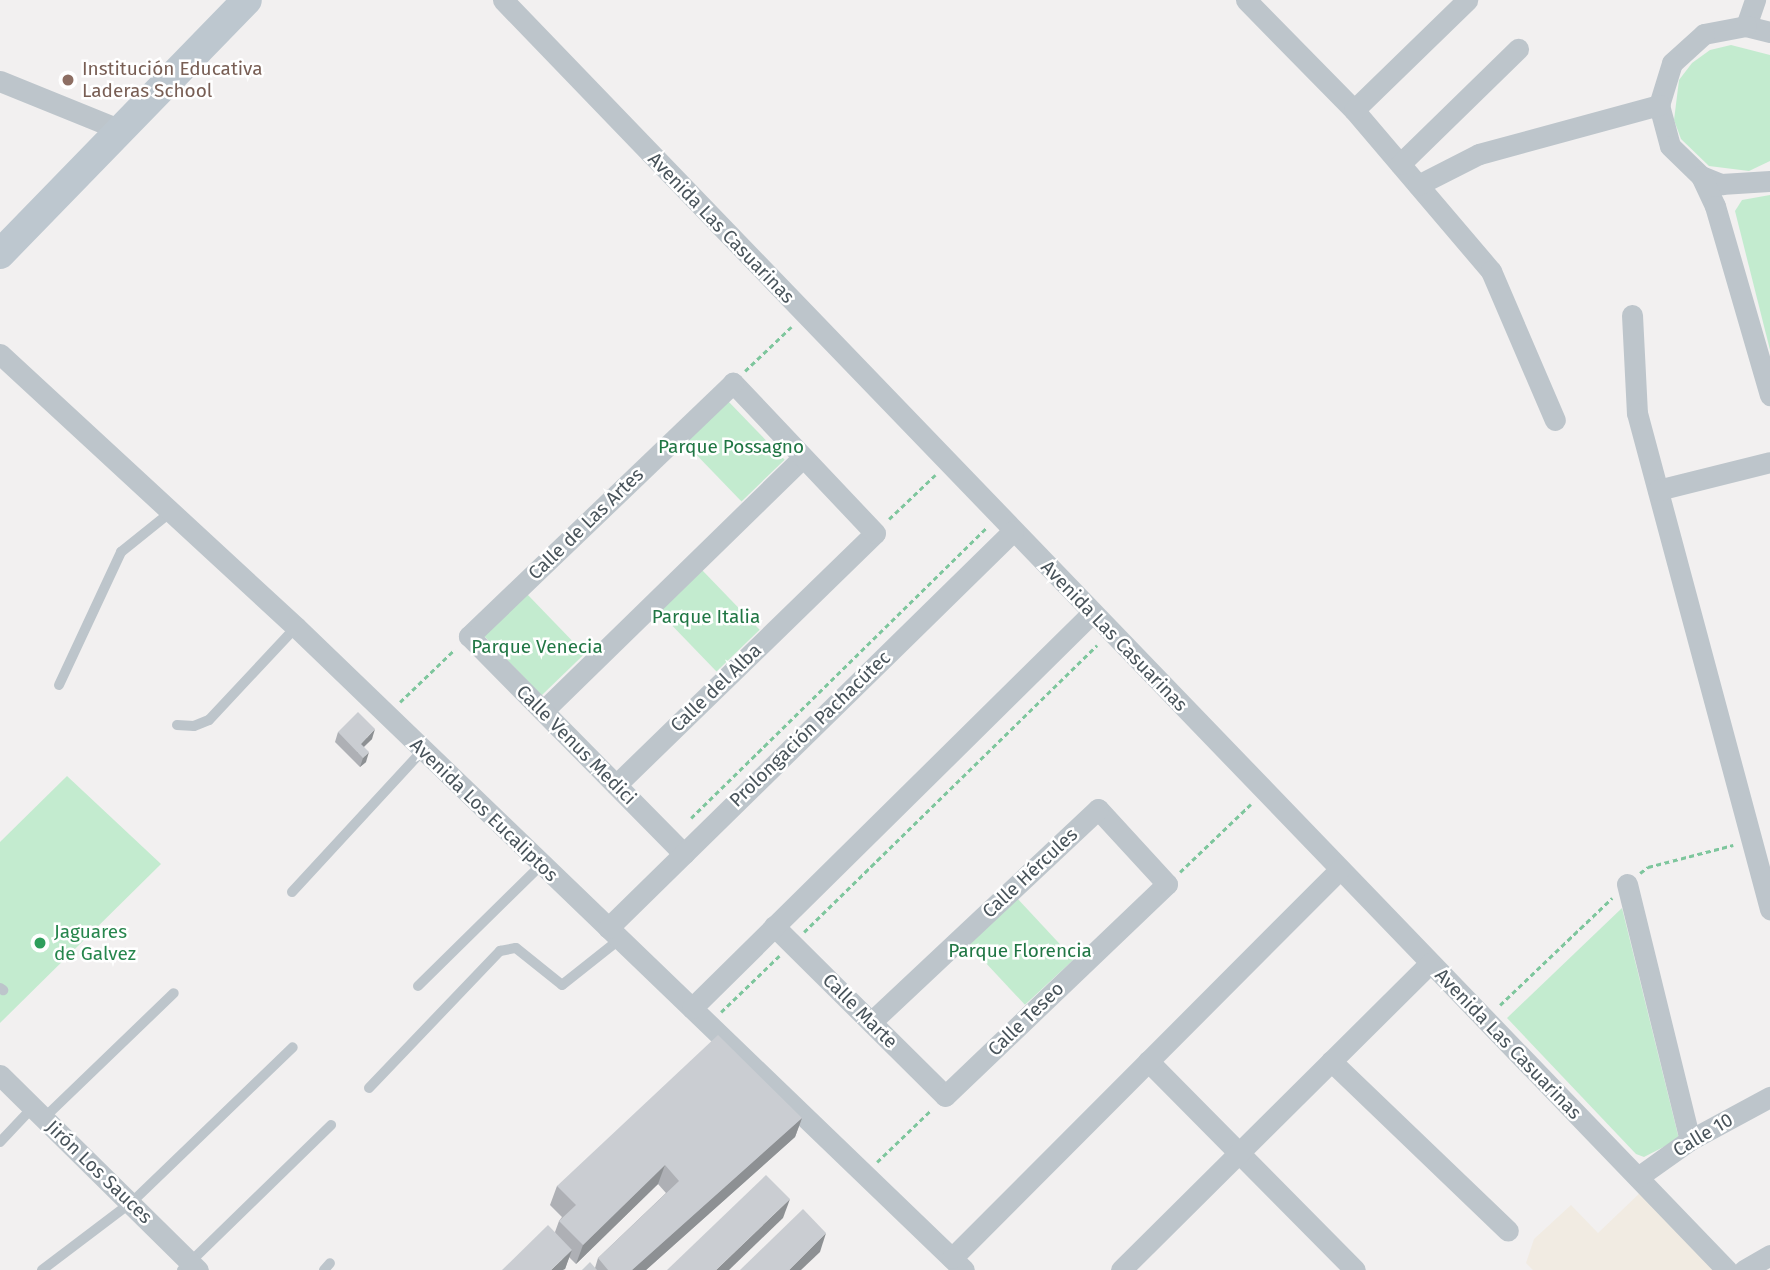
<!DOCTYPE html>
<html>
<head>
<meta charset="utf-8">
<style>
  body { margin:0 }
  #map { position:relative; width:1770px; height:1270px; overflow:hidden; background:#f2f0f0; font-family:"Fira Sans",sans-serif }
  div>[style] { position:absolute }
  .green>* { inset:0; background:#c3ebcf; transform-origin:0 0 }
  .sand>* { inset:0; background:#f1ebe2 }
  .path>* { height:2.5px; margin-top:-1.25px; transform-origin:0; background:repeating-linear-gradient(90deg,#7ec69d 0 5px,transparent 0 8.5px) }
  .service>* { height:10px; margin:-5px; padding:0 5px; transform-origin:5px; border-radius:5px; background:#bdc5cb }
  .minor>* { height:21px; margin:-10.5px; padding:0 10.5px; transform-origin:10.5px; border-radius:10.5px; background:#bdc5cb }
  .secondary>* { height:30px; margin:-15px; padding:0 15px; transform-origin:15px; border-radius:15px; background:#bdc7cf }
  .wall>* { inset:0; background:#aeb0b5 }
  .shaded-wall>* { inset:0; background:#8d9093 }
  .building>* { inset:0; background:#cacdd2 }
  .dots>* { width:19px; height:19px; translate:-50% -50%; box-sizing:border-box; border:4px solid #fff; border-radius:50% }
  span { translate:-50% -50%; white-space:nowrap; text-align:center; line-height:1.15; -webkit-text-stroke:5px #fff; paint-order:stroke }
  .education-label { font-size:19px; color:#785e54 }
  .left { translate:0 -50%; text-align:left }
  .street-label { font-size:19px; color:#49545b }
  .park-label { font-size:19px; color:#207644 }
  .leisure-label { font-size:19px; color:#27864d }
</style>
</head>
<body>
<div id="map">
  <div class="green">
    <i style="clip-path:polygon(1731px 45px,1770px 55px,1770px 161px,1749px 171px,1709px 166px,1681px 139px,1674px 120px,1679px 80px,1692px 63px,1710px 50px)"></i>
    <i style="clip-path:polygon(1770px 195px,1770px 350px,1735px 211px,1742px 200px)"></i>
    <i style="left:727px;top:400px;width:83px;height:60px;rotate:46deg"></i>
    <i style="left:702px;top:570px;width:83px;height:60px;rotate:46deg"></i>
    <i style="left:527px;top:594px;width:83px;height:60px;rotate:46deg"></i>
    <i style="clip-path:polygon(67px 776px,161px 864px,0 1023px,0 842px)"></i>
    <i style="left:1016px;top:897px;width:85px;height:67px;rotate:47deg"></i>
    <i style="clip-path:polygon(1622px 908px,1679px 1139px,1644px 1157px,1636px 1154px,1507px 1018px)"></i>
  </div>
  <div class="sand">
    <i style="clip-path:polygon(1644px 1189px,1719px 1270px,1533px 1270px,1526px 1263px,1534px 1239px,1571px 1205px,1598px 1233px)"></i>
  </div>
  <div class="path">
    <i style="left:745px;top:371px;width:64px;rotate:-43.7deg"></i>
    <i style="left:889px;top:519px;width:64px;rotate:-43.7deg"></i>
    <i style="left:400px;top:702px;width:76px;rotate:-43.9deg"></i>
    <i style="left:691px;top:818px;width:414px;rotate:-44.5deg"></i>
    <i style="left:1180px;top:872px;width:98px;rotate:-43.8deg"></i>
    <i style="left:1640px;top:873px;width:10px;rotate:-37deg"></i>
    <i style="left:1648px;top:867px;width:88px;rotate:-14.5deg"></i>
    <i style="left:804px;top:932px;width:410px;rotate:-44.4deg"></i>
    <i style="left:1500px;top:1005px;width:155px;rotate:-43.7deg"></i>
    <i style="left:721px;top:1012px;width:81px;rotate:-44deg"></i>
    <i style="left:877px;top:1162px;width:76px;rotate:-43.9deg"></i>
  </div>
  <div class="service">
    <i style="left:59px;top:685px;width:147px;rotate:-65deg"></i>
    <i style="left:121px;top:552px;width:65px;rotate:-38.8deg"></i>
    <i style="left:177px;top:725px;width:17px;rotate:3deg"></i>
    <i style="left:194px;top:726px;width:16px;rotate:-22deg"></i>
    <i style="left:209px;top:720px;width:127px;rotate:-46.9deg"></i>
    <i style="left:292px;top:892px;width:190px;rotate:-47.3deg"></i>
    <i style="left:418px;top:986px;width:171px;rotate:-44.5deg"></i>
    <i style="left:0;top:988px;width:4px;rotate:34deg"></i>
    <i style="left:369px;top:1088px;width:190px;rotate:-46.3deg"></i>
    <i style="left:500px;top:951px;width:16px;rotate:-11deg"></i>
    <i style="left:516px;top:948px;width:59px;rotate:38.8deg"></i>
    <i style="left:562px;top:985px;width:74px;rotate:-38.4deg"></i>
    <i style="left:44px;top:1118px;width:180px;rotate:-43.9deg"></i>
    <i style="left:0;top:1142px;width:48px;rotate:-46.7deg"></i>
    <i style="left:42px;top:1270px;width:113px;rotate:-37.1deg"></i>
    <i style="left:132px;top:1202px;width:223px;rotate:-43.9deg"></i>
    <i style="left:182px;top:1270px;width:208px;rotate:-44.2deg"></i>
    <i style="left:324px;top:1270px;width:9px;rotate:-49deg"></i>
  </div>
  <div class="minor">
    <i style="left:503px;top:0;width:1764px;rotate:46.06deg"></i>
    <i style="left:1246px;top:0;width:154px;rotate:45.5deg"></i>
    <i style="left:1354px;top:110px;width:211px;rotate:49.6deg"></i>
    <i style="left:1491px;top:271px;width:162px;rotate:66.8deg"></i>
    <i style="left:1746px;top:26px;width:28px;rotate:-71deg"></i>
    <i style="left:1770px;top:32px;width:25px;rotate:-166deg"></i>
    <i style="left:1746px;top:26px;width:43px;rotate:169.2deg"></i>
    <i style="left:1704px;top:34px;width:43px;rotate:137.8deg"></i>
    <i style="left:1672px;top:63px;width:44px;rotate:107.2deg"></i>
    <i style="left:1659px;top:105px;width:42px;rotate:75deg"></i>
    <i style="left:1670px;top:146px;width:43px;rotate:44.1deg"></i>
    <i style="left:1701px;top:176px;width:22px;rotate:22deg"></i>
    <i style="left:1721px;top:184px;width:49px;rotate:-3.5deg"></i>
    <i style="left:0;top:81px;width:133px;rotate:22.1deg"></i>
    <i style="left:1354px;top:110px;width:158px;rotate:-44.2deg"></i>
    <i style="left:1400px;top:164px;width:165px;rotate:-44.3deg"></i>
    <i style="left:1701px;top:176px;width:33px;rotate:65deg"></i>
    <i style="left:1715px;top:206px;width:197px;rotate:73.8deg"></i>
    <i style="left:1418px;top:185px;width:68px;rotate:-26.9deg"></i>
    <i style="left:1479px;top:154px;width:187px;rotate:-15.2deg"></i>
    <i style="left:1632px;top:315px;width:98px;rotate:87.1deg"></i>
    <i style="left:1637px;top:413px;width:514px;rotate:74.99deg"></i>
    <i style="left:0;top:354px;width:403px;rotate:42.7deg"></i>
    <i style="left:296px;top:627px;width:927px;rotate:43.91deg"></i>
    <i style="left:1658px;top:490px;width:115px;rotate:-14deg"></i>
    <i style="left:543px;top:711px;width:363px;rotate:-44.3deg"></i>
    <i style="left:616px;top:785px;width:361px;rotate:-44.2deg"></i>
    <i style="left:875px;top:533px;width:207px;rotate:-133.4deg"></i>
    <i style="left:733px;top:383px;width:366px;rotate:136.2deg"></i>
    <i style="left:469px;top:636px;width:306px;rotate:45.4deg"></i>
    <i style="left:1627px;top:884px;width:264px;rotate:76.2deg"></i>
    <i style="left:774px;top:926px;width:241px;rotate:44.8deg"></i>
    <i style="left:945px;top:1096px;width:307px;rotate:-43.7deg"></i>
    <i style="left:1167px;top:884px;width:102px;rotate:-132.6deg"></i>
    <i style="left:1098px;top:809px;width:311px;rotate:136.8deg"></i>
    <i style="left:608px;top:928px;width:567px;rotate:-44.43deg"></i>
    <i style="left:692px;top:1008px;width:562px;rotate:-44.64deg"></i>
    <i style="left:1148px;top:1061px;width:294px;rotate:45.3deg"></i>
    <i style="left:1331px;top:1061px;width:245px;rotate:43.8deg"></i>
    <i style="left:0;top:1075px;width:278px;rotate:44.6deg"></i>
    <i style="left:1638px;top:1177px;width:64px;rotate:-35.4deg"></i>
    <i style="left:1690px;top:1140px;width:91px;rotate:-28.3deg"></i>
    <i style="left:952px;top:1258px;width:549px;rotate:-45.07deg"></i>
    <i style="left:1121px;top:1270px;width:436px;rotate:-44.8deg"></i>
    <i style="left:1744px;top:1270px;width:30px;rotate:-30deg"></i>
  </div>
  <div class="secondary">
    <i style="left:0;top:254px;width:354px;rotate:-45.8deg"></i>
  </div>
  <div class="wall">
    <i style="clip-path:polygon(338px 732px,372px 739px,364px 747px,366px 762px,360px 767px,335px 742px)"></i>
    <i style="clip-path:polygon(802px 1118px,795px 1137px,646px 1270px,582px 1270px,595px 1268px,598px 1258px,666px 1193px,658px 1184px,576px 1264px,569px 1257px,565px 1269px,555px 1232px,559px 1221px,562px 1217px,550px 1205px,557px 1186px)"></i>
  </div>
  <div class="shaded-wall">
    <i style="clip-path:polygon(375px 729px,372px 739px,357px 753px,361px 744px)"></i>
    <i style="clip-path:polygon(369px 752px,366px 762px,360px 767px,363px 758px)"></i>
    <i style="clip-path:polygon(802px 1118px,795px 1137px,646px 1270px,632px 1270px)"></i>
    <i style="clip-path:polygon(665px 1165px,658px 1184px,576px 1264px,583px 1245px)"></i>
    <i style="clip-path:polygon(790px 1199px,783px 1218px,729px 1270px,716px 1270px)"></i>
    <i style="clip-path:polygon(826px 1233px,820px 1252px,801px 1270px,789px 1270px)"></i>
    <i style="clip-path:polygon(572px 1250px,565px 1269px,563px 1270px,551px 1270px)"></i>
  </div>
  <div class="building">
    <i style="clip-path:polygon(358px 712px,375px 729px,361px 744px,369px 752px,363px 758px,338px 732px)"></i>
    <i style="clip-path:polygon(718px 1035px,802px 1118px,632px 1270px,608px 1270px,598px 1258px,679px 1181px,665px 1165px,583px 1245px,559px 1221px,576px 1205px,557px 1186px)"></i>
    <i style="clip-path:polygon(766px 1175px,790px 1199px,716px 1270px,667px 1270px)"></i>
    <i style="clip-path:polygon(803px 1209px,826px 1233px,789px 1270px,740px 1270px)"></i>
    <i style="clip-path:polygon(548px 1225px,572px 1250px,551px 1270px,502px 1270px)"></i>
    <i style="clip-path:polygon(590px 1262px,597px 1270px,582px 1270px)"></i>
  </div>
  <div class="dots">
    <i style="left:68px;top:80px;background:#8d6e63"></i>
    <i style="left:40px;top:943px;background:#2e9e5b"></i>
  </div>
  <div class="education-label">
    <span class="left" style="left:82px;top:80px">Institución Educativa<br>Laderas School</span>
  </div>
  <div class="street-label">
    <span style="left:721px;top:228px;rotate:46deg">Avenida Las Casuarinas</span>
    <span style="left:586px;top:524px;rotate:-44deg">Calle de Las Artes</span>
    <span style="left:1114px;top:636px;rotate:46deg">Avenida Las Casuarinas</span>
    <span style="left:716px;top:688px;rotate:-44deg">Calle del Alba</span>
    <span style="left:810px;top:729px;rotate:-44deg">Prolongación Pachacútec</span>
    <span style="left:576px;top:745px;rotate:45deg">Calle Venus Medici</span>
    <span style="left:484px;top:810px;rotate:44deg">Avenida Los Eucaliptos</span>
    <span style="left:1030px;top:873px;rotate:-43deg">Calle Hércules</span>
    <span style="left:860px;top:1011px;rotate:45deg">Calle Marte</span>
    <span style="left:1026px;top:1019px;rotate:-44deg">Calle Teseo</span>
    <span style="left:1508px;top:1044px;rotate:46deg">Avenida Las Casuarinas</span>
    <span style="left:1703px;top:1135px;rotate:-31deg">Calle 10</span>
    <span style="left:99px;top:1172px;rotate:44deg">Jirón Los Sauces</span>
  </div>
  <div class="park-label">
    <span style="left:731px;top:447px">Parque Possagno</span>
    <span style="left:706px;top:617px">Parque Italia</span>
    <span style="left:537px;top:647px">Parque Venecia</span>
    <span style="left:1020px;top:951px">Parque Florencia</span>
  </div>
  <div class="leisure-label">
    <span class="left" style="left:54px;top:943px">Jaguares<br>de Galvez</span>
  </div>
</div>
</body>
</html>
